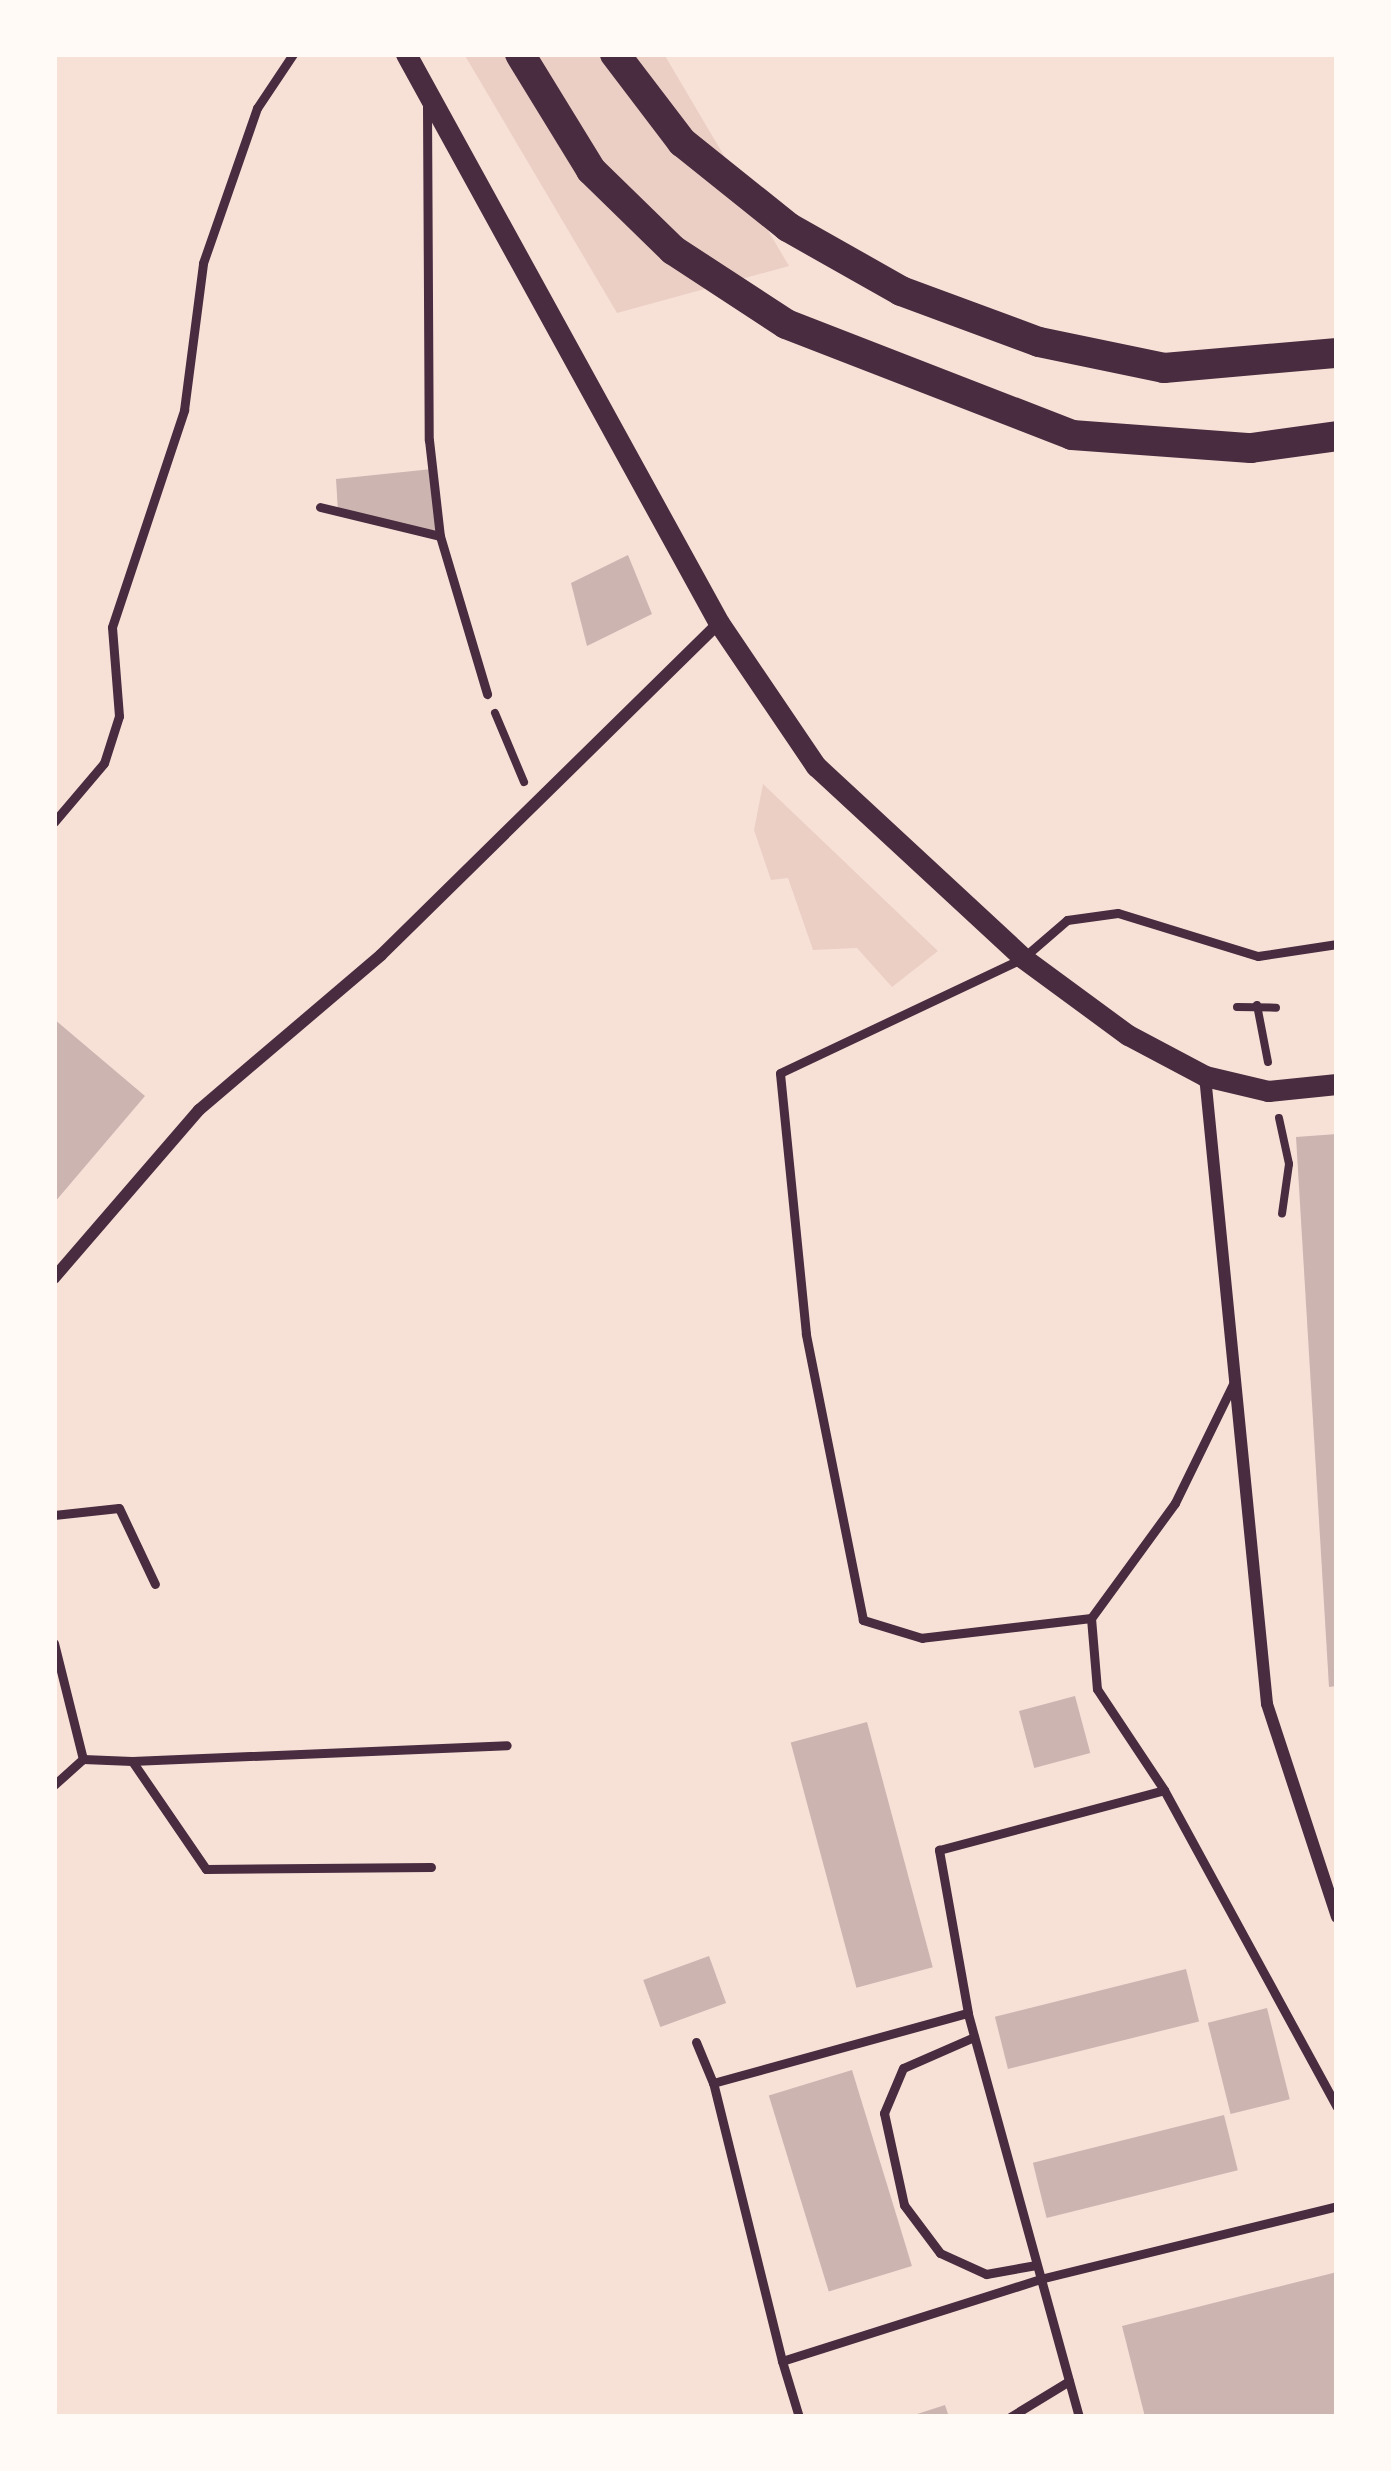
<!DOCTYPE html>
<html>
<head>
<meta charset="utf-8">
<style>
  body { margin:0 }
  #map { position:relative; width:1391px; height:2471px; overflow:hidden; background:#f7e1d7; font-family:"Asap Condensed",sans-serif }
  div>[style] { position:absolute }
  .green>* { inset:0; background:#ebcfc5 }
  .building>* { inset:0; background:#ccb4b1; transform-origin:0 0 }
  .path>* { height:8px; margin:-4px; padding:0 4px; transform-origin:4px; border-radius:4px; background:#4a2c40 }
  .service>* { height:9px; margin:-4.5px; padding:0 4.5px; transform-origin:4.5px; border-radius:4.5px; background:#4a2c40 }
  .minor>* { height:12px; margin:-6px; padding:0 6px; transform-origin:6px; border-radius:6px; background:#4a2c40 }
  .tertiary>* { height:21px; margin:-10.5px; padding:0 10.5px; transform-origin:10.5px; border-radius:10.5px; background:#4a2c40 }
  .primary>* { height:30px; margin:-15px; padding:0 15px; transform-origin:15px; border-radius:15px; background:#4a2c40 }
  span { translate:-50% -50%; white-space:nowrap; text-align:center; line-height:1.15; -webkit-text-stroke:9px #fffaf5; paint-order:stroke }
  .frame { position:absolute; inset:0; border:57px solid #fffaf5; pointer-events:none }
</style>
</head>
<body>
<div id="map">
  <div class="green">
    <i style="clip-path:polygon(464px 54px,664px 54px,789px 266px,617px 313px)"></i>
    <i style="clip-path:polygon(763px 784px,938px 951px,892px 987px,857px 948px,813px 950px,788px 878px,771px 880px,754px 830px)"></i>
  </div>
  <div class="building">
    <i style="clip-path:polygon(432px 469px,440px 536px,338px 512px,336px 479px)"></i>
    <i style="clip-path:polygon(628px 555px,652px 614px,587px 646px,571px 583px)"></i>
    <i style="clip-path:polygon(54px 1019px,145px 1096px,54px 1203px)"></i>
    <i style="clip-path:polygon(1337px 1134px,1337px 1686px,1329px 1687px,1296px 1137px)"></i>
    <i style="left:1075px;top:1696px;width:59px;height:58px;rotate:75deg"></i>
    <i style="left:867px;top:1722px;width:254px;height:79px;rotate:75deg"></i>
    <i style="left:709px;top:1956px;width:50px;height:70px;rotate:70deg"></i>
    <i style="left:1186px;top:1969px;width:54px;height:197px;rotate:76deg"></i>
    <i style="left:1267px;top:2008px;width:94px;height:61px;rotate:76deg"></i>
    <i style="left:852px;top:2070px;width:205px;height:87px;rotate:73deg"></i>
    <i style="left:1224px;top:2115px;width:57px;height:197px;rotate:76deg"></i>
    <i style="clip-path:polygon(1337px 2272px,1337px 2417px,1145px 2417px,1122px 2326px)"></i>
    <i style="clip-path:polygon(945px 2405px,949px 2417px,911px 2417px,911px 2416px)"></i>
  </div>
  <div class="path">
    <i style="left:495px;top:713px;width:75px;rotate:67.2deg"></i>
    <i style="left:1257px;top:1005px;width:58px;rotate:79.1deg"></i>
    <i style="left:1237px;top:1007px;width:39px;rotate:1deg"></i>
    <i style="left:1279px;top:1118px;width:47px;rotate:77.7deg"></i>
    <i style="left:1289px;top:1164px;width:50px;rotate:98deg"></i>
  </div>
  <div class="service">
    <i style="left:427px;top:107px;width:333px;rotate:89.7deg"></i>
    <i style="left:429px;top:440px;width:97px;rotate:83.5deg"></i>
    <i style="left:440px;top:536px;width:165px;rotate:73.4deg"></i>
    <i style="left:320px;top:507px;width:123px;rotate:13.6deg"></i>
    <i style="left:54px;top:822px;width:77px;rotate:-49.7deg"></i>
    <i style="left:104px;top:763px;width:49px;rotate:-72.3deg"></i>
    <i style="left:119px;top:716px;width:89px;rotate:-94.5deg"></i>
    <i style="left:112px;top:627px;width:229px;rotate:-71.6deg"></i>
    <i style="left:184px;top:410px;width:148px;rotate:-82.6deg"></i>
    <i style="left:203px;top:263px;width:164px;rotate:-70.8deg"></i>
    <i style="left:257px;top:108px;width:65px;rotate:-56.3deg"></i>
    <i style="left:1234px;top:1382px;width:135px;rotate:116deg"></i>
    <i style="left:1175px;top:1503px;width:142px;rotate:126.1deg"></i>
    <i style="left:1091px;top:1618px;width:170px;rotate:173.3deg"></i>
    <i style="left:922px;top:1638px;width:62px;rotate:-163deg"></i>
    <i style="left:863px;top:1620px;width:292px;rotate:-101.3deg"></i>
    <i style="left:806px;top:1334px;width:262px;rotate:-95.7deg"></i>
    <i style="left:780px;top:1073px;width:269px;rotate:-25.3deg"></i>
    <i style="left:1023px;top:958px;width:58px;rotate:-40.8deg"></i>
    <i style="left:1067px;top:920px;width:51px;rotate:-7.8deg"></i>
    <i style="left:1118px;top:913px;width:146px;rotate:17.1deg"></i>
    <i style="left:1258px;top:956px;width:80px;rotate:-8.6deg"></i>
    <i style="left:54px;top:1515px;width:65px;rotate:-6.1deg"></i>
    <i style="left:119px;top:1508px;width:84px;rotate:64.7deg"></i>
    <i style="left:1091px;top:1618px;width:71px;rotate:85.2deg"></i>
    <i style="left:1097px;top:1689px;width:121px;rotate:56.4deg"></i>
    <i style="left:1164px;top:1790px;width:361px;rotate:61.4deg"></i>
    <i style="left:54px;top:1643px;width:120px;rotate:76deg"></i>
    <i style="left:83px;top:1759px;width:49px;rotate:2.3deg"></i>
    <i style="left:132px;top:1761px;width:131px;rotate:55.6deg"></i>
    <i style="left:206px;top:1869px;width:225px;rotate:-0.5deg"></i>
    <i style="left:132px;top:1761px;width:375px;rotate:-2.4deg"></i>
    <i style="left:54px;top:1785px;width:39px;rotate:-42deg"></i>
    <i style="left:974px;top:2037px;width:77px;rotate:156.4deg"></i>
    <i style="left:903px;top:2068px;width:49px;rotate:112.9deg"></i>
    <i style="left:884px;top:2113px;width:94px;rotate:77.7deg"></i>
    <i style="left:904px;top:2205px;width:60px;rotate:53.1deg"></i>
    <i style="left:940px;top:2253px;width:51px;rotate:24.5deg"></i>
    <i style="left:986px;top:2274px;width:51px;rotate:-10.2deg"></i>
    <i style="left:696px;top:2042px;width:44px;rotate:67.5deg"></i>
    <i style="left:782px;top:2361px;width:286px;rotate:-103.9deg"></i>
    <i style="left:713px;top:2083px;width:264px;rotate:-15.4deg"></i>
    <i style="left:799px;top:2417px;width:59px;rotate:-106.9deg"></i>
    <i style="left:782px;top:2361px;width:271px;rotate:-17.6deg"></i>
    <i style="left:1040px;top:2279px;width:306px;rotate:-13.8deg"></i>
    <i style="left:1010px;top:2417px;width:69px;rotate:-31.4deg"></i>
    <i style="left:1079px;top:2417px;width:419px;rotate:-105.4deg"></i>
    <i style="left:968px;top:2013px;width:166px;rotate:-100.1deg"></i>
    <i style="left:939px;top:1850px;width:233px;rotate:-14.9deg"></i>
  </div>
  <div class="minor">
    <i style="left:1205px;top:1076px;width:631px;rotate:84.36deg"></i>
    <i style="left:1267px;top:1704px;width:224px;rotate:71.8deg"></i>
    <i style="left:54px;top:1278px;width:222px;rotate:-49.2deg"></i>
    <i style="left:199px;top:1110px;width:239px;rotate:-40.4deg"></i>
    <i style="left:381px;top:955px;width:474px;rotate:-44.5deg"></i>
  </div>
  <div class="tertiary">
    <i style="left:406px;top:54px;width:649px;rotate:61.19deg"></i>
    <i style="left:719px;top:623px;width:173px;rotate:55.9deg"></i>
    <i style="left:816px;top:766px;width:282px;rotate:42.8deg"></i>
    <i style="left:1023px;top:958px;width:130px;rotate:36.3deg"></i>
    <i style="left:1128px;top:1035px;width:87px;rotate:28deg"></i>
    <i style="left:1205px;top:1076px;width:65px;rotate:13.4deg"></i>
    <i style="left:1268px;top:1091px;width:69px;rotate:-5.8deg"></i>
  </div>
  <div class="primary">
    <i style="left:520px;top:54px;width:136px;rotate:58.5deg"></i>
    <i style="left:591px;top:170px;width:115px;rotate:44.3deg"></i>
    <i style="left:673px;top:250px;width:135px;rotate:33.2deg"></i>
    <i style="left:786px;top:324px;width:307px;rotate:21.2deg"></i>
    <i style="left:1072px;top:435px;width:179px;rotate:4.2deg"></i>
    <i style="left:1251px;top:448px;width:87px;rotate:-7.9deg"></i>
    <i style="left:615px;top:54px;width:111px;rotate:52.7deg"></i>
    <i style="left:682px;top:142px;width:136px;rotate:38.7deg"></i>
    <i style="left:788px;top:227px;width:130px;rotate:29.5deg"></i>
    <i style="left:901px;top:291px;width:147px;rotate:20.3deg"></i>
    <i style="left:1039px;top:342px;width:128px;rotate:11.7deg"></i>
    <i style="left:1164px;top:368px;width:174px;rotate:-5deg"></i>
  </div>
  <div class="frame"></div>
</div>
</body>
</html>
